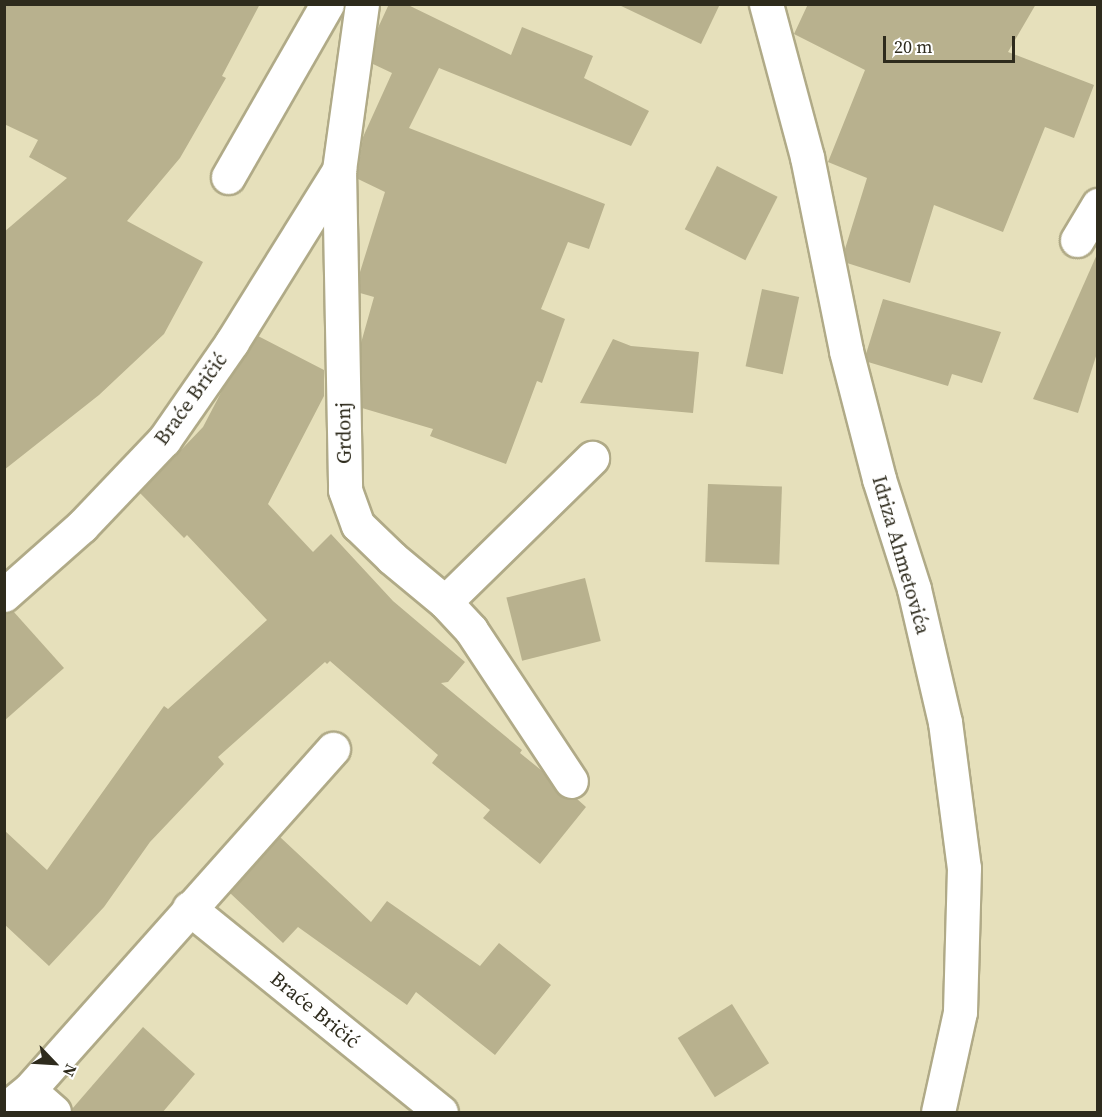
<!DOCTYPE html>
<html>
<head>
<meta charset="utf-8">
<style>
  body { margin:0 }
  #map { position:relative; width:1102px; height:1117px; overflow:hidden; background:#e6e0bb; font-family:"Source Serif 4",serif }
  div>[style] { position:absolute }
  .building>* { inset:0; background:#b8b18e; transform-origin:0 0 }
  .roads { filter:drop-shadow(2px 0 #b0aa87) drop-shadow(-2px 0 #b0aa87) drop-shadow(0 2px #b0aa87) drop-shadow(0 -2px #b0aa87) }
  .minor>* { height:33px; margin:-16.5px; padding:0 16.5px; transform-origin:16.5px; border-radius:16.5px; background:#fff }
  span { translate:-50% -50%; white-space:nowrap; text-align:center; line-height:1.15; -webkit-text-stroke:4.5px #fff; paint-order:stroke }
  .street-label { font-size:20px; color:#2e2b1d }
  .frame { position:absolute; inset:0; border:6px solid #2e2b1d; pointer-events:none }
  .north { position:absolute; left:24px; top:1033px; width:60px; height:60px; -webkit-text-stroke:4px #fff; paint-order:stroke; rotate:115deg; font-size:16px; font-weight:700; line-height:24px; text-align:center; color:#2e2b1d }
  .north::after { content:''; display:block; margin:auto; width:21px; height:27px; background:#2e2b1d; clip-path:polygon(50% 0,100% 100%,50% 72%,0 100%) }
  .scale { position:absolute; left:883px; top:36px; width:132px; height:27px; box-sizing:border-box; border:3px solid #2e2b1d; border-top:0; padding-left:8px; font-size:18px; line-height:21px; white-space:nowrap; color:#2e2b1d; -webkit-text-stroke:4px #fff; paint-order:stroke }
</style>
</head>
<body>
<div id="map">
  <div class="building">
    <i style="clip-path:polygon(4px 4px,260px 4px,222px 76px,226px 78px,180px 158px,127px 221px,203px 262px,164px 334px,99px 395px,4px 470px,4px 232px,67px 178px,29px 157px,38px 140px,4px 124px)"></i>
    <i style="clip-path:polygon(389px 4px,406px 4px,511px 55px,522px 27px,593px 56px,584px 78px,649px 111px,631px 146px,439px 68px,409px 128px,605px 204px,589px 249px,568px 242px,541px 309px,565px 319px,542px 383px,537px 381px,506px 464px,430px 436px,433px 429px,362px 408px,361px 343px,374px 297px,360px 293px,360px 272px,385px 192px,358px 179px,358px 171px,363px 137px,392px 73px,373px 64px,377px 30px)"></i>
    <i style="clip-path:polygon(617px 4px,720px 4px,701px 44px)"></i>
    <i style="clip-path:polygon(808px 4px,1036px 4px,1008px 52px,1094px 85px,1074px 138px,1045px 127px,1003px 232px,934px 205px,910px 283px,847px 263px,845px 249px,867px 178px,828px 162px,865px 70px,794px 34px)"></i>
    <i style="left:717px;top:166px;width:68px;height:71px;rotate:27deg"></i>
    <i style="clip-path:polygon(1098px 252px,1098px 350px,1078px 413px,1033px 399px)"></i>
    <i style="left:762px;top:289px;width:38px;height:79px;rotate:12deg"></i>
    <i style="clip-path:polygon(883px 299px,1001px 332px,982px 383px,952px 374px,948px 386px,868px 362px,866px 354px)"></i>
    <i style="clip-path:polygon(258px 336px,324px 370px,324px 396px,268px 504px,313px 552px,331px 534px,393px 601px,465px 662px,448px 682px,441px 683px,522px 750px,520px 753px,541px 770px,562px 797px,576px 798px,586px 807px,540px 864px,483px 818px,490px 810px,432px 763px,438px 755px,330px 661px,327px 664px,325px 662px,218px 757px,224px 764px,150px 842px,104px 907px,49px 966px,4px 924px,4px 830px,47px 870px,164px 706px,168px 709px,267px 620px,187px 535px,184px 538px,140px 493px,203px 427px,225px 385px)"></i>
    <i style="clip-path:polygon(613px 339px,631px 346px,699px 352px,693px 413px,580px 403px)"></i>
    <i style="left:708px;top:484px;width:74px;height:78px;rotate:2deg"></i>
    <i style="left:585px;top:578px;width:65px;height:81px;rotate:76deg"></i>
    <i style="clip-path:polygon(13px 611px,64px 668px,4px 721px,4px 613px)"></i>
    <i style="clip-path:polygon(280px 837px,371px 922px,387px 901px,480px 966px,499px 943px,551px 985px,495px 1055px,416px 992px,407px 1005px,298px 927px,283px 943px,230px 893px)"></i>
    <i style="left:732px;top:1004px;width:70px;height:64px;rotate:58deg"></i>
    <i style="clip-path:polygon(143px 1027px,195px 1074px,162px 1113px,72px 1113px,72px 1109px)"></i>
  </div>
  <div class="roads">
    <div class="minor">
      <i style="left:362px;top:4px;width:168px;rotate:97.9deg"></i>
      <i style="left:339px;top:170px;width:320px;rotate:88.9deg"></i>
      <i style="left:345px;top:490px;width:37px;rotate:70deg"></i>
      <i style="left:358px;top:525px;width:47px;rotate:44.1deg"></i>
      <i style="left:392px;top:558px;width:69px;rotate:39.7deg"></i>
      <i style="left:445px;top:602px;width:38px;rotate:47deg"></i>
      <i style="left:471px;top:630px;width:181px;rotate:56.5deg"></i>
      <i style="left:766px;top:4px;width:158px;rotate:75deg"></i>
      <i style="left:807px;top:157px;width:198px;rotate:78.6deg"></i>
      <i style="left:846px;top:351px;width:132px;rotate:75.5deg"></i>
      <i style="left:879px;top:479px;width:115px;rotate:72.3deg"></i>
      <i style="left:914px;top:589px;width:137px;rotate:76.9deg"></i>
      <i style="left:945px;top:722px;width:147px;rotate:82.6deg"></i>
      <i style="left:964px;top:868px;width:144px;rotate:91.6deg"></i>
      <i style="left:960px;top:1012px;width:102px;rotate:102.4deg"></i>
      <i style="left:228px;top:177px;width:199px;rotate:-60.2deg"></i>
      <i style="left:1077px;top:240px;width:41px;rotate:-59deg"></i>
      <i style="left:4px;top:595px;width:104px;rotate:-41.5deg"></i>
      <i style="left:82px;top:526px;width:119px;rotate:-46.4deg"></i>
      <i style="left:164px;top:440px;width:119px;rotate:-55.2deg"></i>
      <i style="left:232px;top:342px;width:203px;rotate:-58.1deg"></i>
      <i style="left:445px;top:602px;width:206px;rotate:-44.4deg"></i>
      <i style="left:189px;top:908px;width:324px;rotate:39deg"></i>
      <i style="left:29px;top:1090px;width:33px;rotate:41deg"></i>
      <i style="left:4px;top:1110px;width:32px;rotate:-39deg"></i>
      <i style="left:29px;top:1090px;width:457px;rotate:-48.3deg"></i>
    </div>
  </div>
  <div class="street-label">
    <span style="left:191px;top:399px;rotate:-54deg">Braće Bričić</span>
    <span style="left:344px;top:433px;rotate:-91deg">Grdonj</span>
    <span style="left:901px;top:555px;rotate:74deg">Idriza Ahmetovića</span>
    <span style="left:315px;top:1010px;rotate:39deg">Braće Bričić</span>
  </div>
  <div class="frame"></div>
  <div class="north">N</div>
  <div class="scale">20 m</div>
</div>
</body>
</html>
